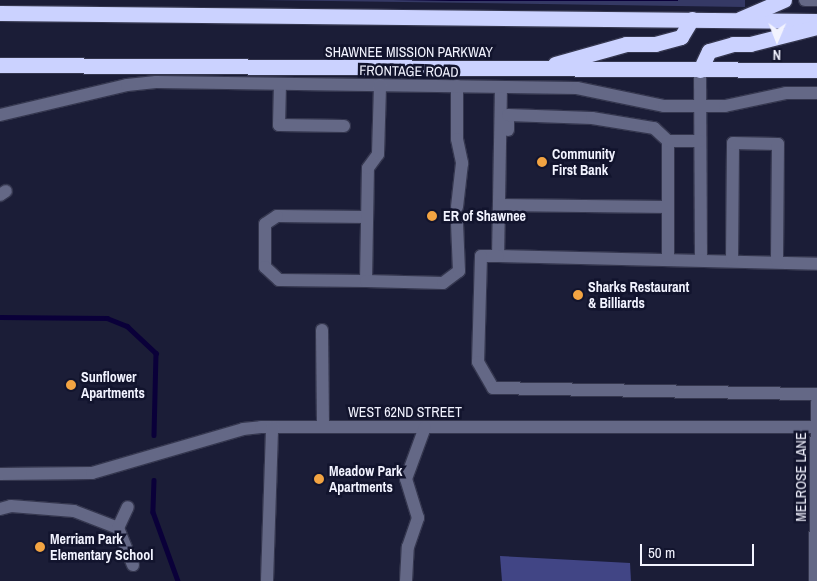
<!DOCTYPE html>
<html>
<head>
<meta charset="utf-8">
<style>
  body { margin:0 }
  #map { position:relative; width:817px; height:581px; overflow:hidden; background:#1b1d37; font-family:"Archivo Narrow",sans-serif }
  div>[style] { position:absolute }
  .green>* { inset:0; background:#353965 }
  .forest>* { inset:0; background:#414585 }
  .water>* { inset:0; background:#0a0039 }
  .stream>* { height:4.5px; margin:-2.25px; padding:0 2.25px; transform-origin:2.25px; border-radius:2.25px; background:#0a0039 }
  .roads { filter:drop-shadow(1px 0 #35374f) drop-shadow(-1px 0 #35374f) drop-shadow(0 1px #35374f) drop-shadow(0 -1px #35374f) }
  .minor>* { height:12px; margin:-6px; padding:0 6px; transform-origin:6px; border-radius:6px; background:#646886 }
  .highway>* { height:15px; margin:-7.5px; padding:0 7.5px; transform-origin:7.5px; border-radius:7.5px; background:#cbd2ff }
  .dots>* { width:14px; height:14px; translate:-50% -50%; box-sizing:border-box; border:2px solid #12142d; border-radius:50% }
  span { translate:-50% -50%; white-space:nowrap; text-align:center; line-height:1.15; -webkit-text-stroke:5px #12142d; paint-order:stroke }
  .street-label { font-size:14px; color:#f2f3ff }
  .poi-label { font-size:14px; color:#f2f3ff; font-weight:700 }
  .left { translate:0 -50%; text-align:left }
  .north { position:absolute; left:752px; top:15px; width:50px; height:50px; -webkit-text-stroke:4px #12142d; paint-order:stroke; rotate:181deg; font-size:14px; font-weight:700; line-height:20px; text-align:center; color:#f2f3ff }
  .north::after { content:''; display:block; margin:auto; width:18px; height:22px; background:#f2f3ff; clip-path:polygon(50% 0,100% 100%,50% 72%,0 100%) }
  .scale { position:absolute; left:640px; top:544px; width:114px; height:22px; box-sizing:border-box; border:2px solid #f2f3ff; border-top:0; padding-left:6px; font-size:15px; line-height:18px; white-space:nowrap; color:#f2f3ff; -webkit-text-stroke:4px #12142d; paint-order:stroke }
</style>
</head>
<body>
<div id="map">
  <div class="green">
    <i style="clip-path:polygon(258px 0,745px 0,745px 7px)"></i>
  </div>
  <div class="forest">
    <i style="clip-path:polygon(500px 556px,630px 563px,631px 581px,502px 581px)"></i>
  </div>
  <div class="water">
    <i style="clip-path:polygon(393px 0,678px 0,678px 1px,451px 1px)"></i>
  </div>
  <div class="stream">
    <i style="left:0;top:317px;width:107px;rotate:0.5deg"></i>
    <i style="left:107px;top:318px;width:22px;rotate:22deg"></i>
    <i style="left:127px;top:326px;width:40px;rotate:43deg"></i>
    <i style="left:156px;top:353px;width:82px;rotate:91.4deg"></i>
    <i style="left:154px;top:480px;width:32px;rotate:92deg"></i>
    <i style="left:153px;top:512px;width:73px;rotate:70.1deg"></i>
  </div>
  <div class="roads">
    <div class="minor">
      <i style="left:805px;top:0;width:12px"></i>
      <i style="left:700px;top:70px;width:189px;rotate:89.7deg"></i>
      <i style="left:280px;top:84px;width:41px;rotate:91.4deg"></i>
      <i style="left:279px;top:125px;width:65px;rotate:0.9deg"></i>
      <i style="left:457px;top:86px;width:53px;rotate:90deg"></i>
      <i style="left:457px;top:139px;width:25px;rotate:78deg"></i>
      <i style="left:462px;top:163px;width:44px;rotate:96.5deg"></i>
      <i style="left:501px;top:87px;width:169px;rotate:91deg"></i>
      <i style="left:498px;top:256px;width:319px;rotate:1.4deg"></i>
      <i style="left:0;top:115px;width:130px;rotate:-13.3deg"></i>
      <i style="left:127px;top:85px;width:29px;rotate:-6deg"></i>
      <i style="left:156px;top:82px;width:421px;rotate:0.8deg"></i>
      <i style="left:577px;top:88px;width:89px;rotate:11.7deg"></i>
      <i style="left:664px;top:106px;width:61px"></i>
      <i style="left:725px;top:106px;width:62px;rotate:-12deg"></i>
      <i style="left:786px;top:93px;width:31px"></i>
      <i style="left:508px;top:130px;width:15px;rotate:-90deg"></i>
      <i style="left:508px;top:115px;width:84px;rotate:2deg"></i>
      <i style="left:592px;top:118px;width:63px;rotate:9.2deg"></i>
      <i style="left:654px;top:128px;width:19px;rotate:43deg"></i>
      <i style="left:0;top:195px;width:7px;rotate:-34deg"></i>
      <i style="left:499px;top:205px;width:169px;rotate:0.7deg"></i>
      <i style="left:367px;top:217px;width:90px;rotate:-179.4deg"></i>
      <i style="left:277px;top:216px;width:14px;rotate:146deg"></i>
      <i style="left:265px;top:224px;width:43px;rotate:90deg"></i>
      <i style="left:265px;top:267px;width:19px;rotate:43deg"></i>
      <i style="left:279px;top:280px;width:87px;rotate:0.7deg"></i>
      <i style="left:366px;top:281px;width:113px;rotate:-89deg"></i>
      <i style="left:368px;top:168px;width:17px;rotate:-54deg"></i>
      <i style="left:378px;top:154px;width:69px;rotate:-88.3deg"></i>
      <i style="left:498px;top:256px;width:17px;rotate:180deg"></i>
      <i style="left:481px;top:256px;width:106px;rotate:91.6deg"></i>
      <i style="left:478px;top:362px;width:30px;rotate:60deg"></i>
      <i style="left:493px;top:388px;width:324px;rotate:1.1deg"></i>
      <i style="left:668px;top:259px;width:118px;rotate:-90deg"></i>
      <i style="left:668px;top:141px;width:32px"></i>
      <i style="left:732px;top:260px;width:117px;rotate:-89.5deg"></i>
      <i style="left:733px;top:143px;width:45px;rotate:1.3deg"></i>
      <i style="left:778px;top:144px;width:117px;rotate:90.5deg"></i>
      <i style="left:366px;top:281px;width:77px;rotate:1.5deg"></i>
      <i style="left:443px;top:283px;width:20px;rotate:-37deg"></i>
      <i style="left:459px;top:271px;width:47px;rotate:-92.4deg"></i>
      <i style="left:322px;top:330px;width:97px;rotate:89.4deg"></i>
      <i style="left:0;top:474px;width:92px;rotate:-0.6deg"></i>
      <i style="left:92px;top:473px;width:157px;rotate:-16.2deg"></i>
      <i style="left:243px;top:429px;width:18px;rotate:-6deg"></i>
      <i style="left:261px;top:427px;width:556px"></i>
      <i style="left:0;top:509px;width:11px;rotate:-15deg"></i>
      <i style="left:11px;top:506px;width:63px;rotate:4.5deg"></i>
      <i style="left:74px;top:511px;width:47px;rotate:21.1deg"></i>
      <i style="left:118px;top:528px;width:40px;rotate:68deg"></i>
      <i style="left:118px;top:528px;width:23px;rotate:-65deg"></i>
      <i style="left:267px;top:581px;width:154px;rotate:-88.1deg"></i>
      <i style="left:406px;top:581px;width:34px;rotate:-87deg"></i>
      <i style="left:408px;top:547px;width:31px;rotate:-71deg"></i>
      <i style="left:418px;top:518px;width:41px;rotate:-107.1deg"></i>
      <i style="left:406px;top:479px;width:55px;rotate:-69.9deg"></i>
      <i style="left:815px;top:581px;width:179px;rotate:-89.4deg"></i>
    </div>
    <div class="highway">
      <i style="left:0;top:13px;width:817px;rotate:0.56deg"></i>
      <i style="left:740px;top:19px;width:48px;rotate:-23.4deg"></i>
      <i style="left:555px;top:64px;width:74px;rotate:-15.7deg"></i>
      <i style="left:626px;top:44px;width:29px"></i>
      <i style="left:655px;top:44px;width:27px;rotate:-15deg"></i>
      <i style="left:681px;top:37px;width:21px;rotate:-59deg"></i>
      <i style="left:0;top:65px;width:817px;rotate:0.35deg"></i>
      <i style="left:700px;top:70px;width:21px;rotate:-65deg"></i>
      <i style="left:709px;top:51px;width:25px;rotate:-16deg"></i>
      <i style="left:733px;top:44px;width:17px"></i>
      <i style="left:750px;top:44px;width:69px;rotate:-14.2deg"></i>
    </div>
  </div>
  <div class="dots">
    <i style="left:542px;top:162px;background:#f3a442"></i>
    <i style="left:432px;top:216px;background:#f3a442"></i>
    <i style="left:578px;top:295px;background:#f3a442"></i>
    <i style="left:71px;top:385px;background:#f3a442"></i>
    <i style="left:319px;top:479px;background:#f3a442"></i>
    <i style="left:40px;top:547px;background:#f3a442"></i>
  </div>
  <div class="street-label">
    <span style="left:409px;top:52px">SHAWNEE MISSION PARKWAY</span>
    <span style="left:409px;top:71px;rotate:1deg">FRONTAGE ROAD</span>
    <span style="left:405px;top:412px">WEST 62ND STREET</span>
    <span style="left:801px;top:477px;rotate:-90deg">MELROSE LANE</span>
  </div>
  <div class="poi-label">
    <span class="left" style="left:552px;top:162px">Community<br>First Bank</span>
    <span class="left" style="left:443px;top:216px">ER of Shawnee</span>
    <span class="left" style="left:588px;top:295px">Sharks Restaurant<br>&amp; Billiards</span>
    <span class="left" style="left:81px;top:385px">Sunflower<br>Apartments</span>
    <span class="left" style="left:329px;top:479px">Meadow Park<br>Apartments</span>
    <span class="left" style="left:50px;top:547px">Merriam Park<br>Elementary School</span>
  </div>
  <div class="north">N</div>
  <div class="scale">50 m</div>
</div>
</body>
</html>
